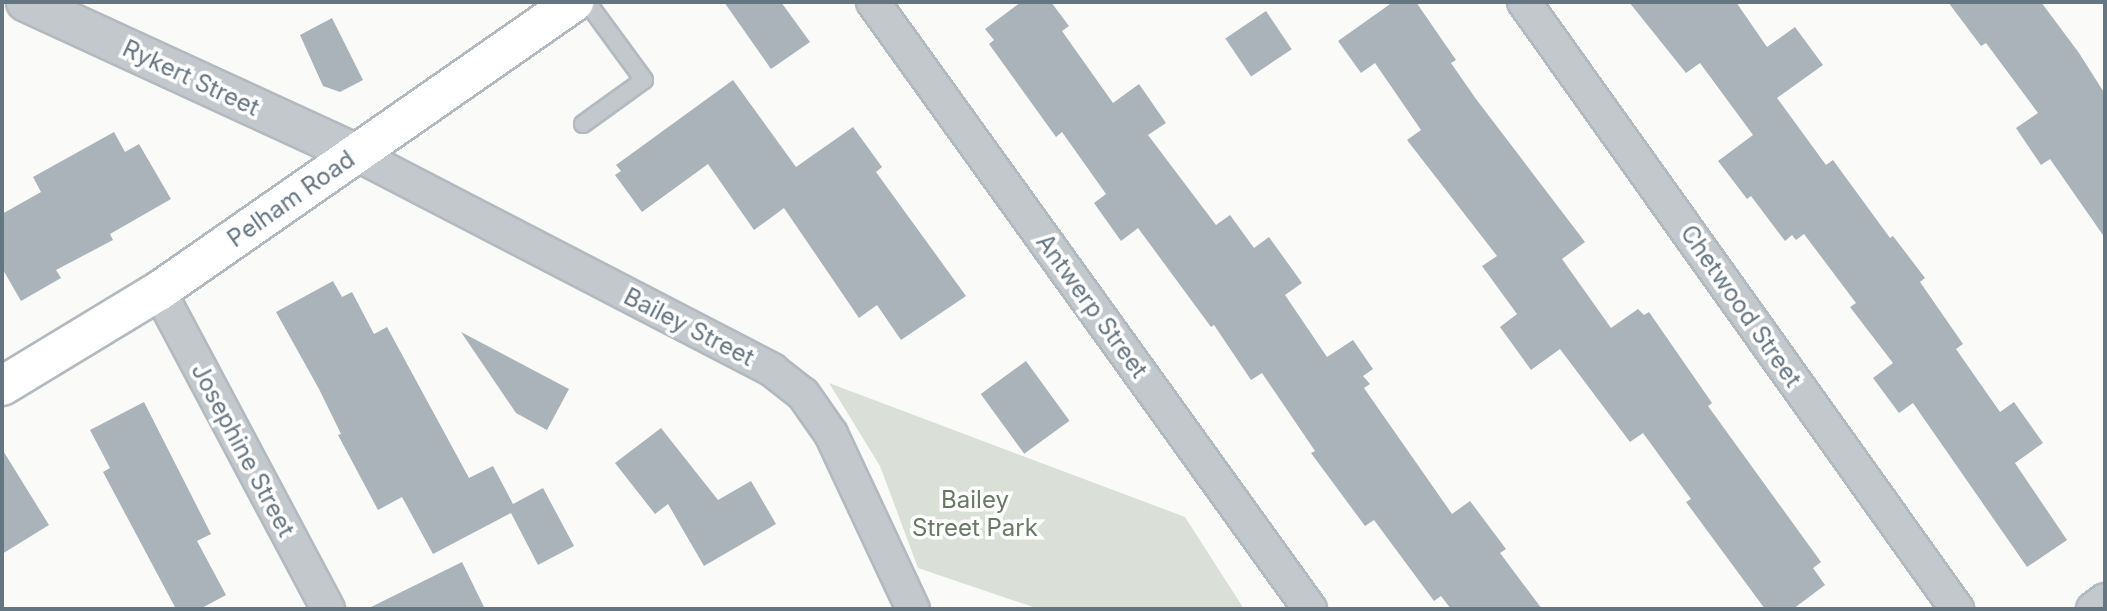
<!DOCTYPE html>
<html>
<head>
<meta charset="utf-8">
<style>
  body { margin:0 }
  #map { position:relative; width:2107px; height:611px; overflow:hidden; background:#fafaf8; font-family:Inter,sans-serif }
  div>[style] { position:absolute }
  .green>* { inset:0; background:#dadfd7 }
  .building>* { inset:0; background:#aab3b9; transform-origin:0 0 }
  .roads { filter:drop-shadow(2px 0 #b3babf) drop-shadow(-2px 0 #b3babf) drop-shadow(0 2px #b3babf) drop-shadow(0 -2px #b3babf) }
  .service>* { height:16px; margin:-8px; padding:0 8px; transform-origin:8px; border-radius:8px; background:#c3c8cc }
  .minor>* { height:32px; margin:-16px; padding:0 16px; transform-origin:16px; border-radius:16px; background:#c3c8cc }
  .tertiary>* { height:38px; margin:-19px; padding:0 19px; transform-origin:19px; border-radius:19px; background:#c3c8cc }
  .secondary>* { height:38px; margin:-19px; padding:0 19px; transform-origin:19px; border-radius:19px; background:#fff }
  span { translate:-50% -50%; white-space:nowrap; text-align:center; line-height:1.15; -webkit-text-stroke:7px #fff; paint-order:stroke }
  .street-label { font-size:24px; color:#657683 }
  .park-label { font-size:24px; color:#687a64 }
  .frame { position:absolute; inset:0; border:4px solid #657683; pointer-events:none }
</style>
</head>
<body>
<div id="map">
  <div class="green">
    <i style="clip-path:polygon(829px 383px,1185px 517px,1244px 609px,1039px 609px,918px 568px,880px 466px)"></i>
  </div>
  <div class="building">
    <i style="clip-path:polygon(724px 2px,781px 2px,810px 42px,771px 69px)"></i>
    <i style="clip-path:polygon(1021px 2px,1051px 2px,1069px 26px,1062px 31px,1113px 103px,1139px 84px,1166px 123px,1148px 135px,1216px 225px,1230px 215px,1254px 248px,1269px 237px,1302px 283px,1285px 295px,1327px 357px,1353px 340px,1373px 369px,1363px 376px,1370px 384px,1364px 388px,1452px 514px,1470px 501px,1506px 549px,1500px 553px,1542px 609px,1451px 609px,1441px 596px,1434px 601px,1374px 520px,1365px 526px,1311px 453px,1315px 451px,1262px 373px,1251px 380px,1214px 325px,1211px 327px,1138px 228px,1121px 241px,1094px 203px,1106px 194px,1062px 132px,1056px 137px,989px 44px,994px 40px,985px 29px)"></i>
    <i style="clip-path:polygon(1393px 2px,1416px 2px,1456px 60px,1451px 63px,1476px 99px,1585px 242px,1562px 259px,1611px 328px,1638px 309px,1644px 315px,1649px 312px,1712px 403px,1708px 406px,1821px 562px,1813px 568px,1825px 585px,1793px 609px,1765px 609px,1686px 502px,1691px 499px,1643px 433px,1630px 442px,1560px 349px,1531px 370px,1500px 327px,1517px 314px,1482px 266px,1497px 256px,1407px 140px,1421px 130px,1375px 63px,1361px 73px,1338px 41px)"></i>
    <i style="clip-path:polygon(1629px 2px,1736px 2px,1767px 47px,1795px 27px,1823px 65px,1777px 98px,1826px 165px,1833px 160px,1890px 238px,1893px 236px,1925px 278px,1920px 282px,1963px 344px,1956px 349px,2000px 412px,2014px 402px,2043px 443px,2015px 463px,2067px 540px,2027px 567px,1913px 403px,1899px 413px,1873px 378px,1893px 363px,1850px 307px,1856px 303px,1804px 234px,1796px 240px,1792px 235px,1785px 241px,1751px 196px,1747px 199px,1718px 161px,1753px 135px,1700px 63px,1686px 73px)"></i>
    <i style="clip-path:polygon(1948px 2px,2041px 2px,2079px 53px,2105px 94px,2105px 238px,2050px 159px,2041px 165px,2016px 128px,2038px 113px,1986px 43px,1981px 46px)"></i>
    <i style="left:1266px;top:11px;width:46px;height:49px;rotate:56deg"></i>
    <i style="clip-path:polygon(332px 18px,363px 80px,340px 92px,323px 86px,300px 35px)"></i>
    <i style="clip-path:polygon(733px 80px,796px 167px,853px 127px,882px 167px,876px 172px,966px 296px,901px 340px,877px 305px,859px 318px,784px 208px,754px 230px,708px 164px,642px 212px,615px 175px,621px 171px,616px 165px)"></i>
    <i style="clip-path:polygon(114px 132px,125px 152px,139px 144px,171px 199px,110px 234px,113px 240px,56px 270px,61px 278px,21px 301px,2px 268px,2px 214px,41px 192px,33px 177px)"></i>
    <i style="clip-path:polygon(333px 281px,342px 297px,352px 292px,374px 334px,387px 327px,469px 478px,493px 466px,513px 504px,543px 488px,574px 546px,538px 565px,511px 513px,433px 554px,402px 497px,378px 510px,338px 435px,341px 434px,319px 389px,276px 312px)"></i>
    <i style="clip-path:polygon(461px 332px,569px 389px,547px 430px,516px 413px)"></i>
    <i style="left:1026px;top:361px;width:74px;height:56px;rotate:54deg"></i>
    <i style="clip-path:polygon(144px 402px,211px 534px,197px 541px,226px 595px,200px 609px,176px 609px,103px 472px,110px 468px,90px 430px)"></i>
    <i style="clip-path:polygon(661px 428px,718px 500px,751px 481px,776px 524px,704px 566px,668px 504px,655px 514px,615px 463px)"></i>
    <i style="clip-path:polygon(2px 449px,49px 525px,2px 554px)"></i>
    <i style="clip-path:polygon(462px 562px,485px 609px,367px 609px)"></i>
  </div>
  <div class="roads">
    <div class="service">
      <i style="left:583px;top:124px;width:75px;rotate:-35.8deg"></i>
      <i style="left:644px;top:80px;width:97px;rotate:-126.2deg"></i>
    </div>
    <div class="minor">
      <i style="left:873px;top:2px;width:748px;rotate:54.25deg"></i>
      <i style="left:1524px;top:2px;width:746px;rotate:54.5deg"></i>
      <i style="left:356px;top:154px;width:469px;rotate:27.4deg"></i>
      <i style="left:772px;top:370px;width:39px;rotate:38deg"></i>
      <i style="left:803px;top:394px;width:49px;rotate:55deg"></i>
      <i style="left:831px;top:434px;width:193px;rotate:64.9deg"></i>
      <i style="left:159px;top:291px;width:360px;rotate:62deg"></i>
      <i style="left:2093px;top:609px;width:15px;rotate:-37deg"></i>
    </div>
    <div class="tertiary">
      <i style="left:26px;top:2px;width:363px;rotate:24.7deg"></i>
    </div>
    <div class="secondary">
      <i style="left:2px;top:386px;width:184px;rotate:-31.2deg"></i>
      <i style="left:159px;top:291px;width:506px;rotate:-34.85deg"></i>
    </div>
  </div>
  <div class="street-label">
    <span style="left:191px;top:78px;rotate:25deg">Rykert Street</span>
    <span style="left:291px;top:199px;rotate:-35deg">Pelham Road</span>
    <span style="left:1092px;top:306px;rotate:54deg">Antwerp Street</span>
    <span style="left:1741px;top:306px;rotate:55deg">Chetwood Street</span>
    <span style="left:689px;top:327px;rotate:27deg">Bailey Street</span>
    <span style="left:243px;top:450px;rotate:62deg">Josephine Street</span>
  </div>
  <div class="park-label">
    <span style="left:975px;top:514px">Bailey<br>Street Park</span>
  </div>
  <div class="frame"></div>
</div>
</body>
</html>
